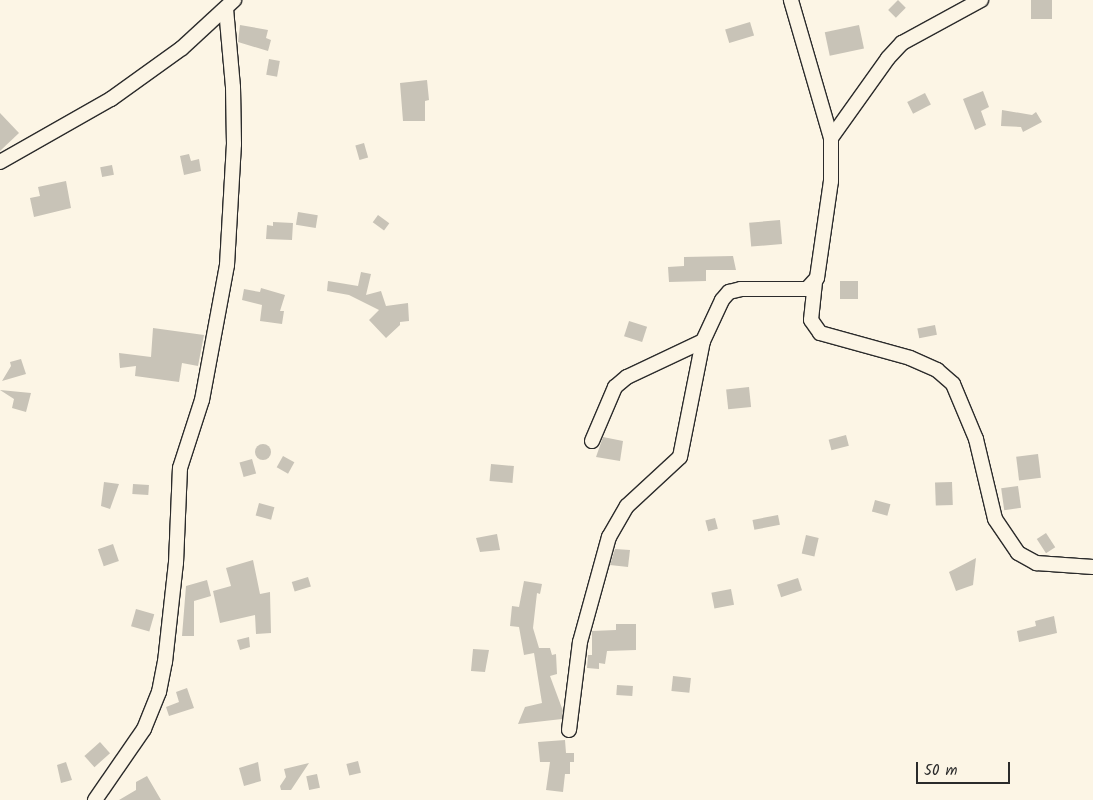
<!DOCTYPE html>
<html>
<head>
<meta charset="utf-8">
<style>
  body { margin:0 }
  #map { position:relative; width:1093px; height:800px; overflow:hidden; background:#fcf5e5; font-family:Kalam,sans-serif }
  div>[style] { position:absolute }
  .building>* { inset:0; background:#c8c3b7; transform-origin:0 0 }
  .round { border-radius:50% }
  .roads { filter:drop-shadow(1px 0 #2b2b2b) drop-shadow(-1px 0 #2b2b2b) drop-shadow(0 1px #2b2b2b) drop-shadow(0 -1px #2b2b2b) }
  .minor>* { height:14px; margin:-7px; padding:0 7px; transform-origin:7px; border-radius:7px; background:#fcf5e5 }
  span { translate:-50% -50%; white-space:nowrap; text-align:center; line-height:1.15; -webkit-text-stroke:4px #fcf5e5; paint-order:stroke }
  .scale { position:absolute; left:916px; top:762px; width:94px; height:22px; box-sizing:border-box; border:2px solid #2b2b2b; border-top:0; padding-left:6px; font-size:15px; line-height:18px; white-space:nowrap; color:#2b2b2b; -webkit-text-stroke:4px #fcf5e5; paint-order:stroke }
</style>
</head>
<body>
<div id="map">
  <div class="building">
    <i style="left:898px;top:0;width:11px;height:14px;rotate:45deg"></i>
    <i style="left:1031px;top:0;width:21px;height:19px"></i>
    <i style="left:750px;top:22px;width:14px;height:26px;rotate:73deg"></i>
    <i style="clip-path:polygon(240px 25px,268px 30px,266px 38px,271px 40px,268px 51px,238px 42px)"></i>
    <i style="left:859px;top:25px;width:24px;height:35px;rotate:78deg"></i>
    <i style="left:269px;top:59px;width:11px;height:16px;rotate:10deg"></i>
    <i style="clip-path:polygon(427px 80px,429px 100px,425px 101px,425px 121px,403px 121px,400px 83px)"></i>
    <i style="clip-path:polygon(983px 91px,989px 107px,981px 111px,986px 125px,975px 130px,963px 99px)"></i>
    <i style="left:925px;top:93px;width:13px;height:20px;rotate:63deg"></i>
    <i style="clip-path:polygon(1002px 110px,1032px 115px,1036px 112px,1042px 122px,1023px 132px,1021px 127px,1001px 126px)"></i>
    <i style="clip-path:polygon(0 113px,19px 133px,0 151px)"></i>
    <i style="left:364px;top:143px;width:15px;height:9px;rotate:74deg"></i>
    <i style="clip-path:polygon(189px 154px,191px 161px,199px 159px,201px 171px,184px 175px,180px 156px)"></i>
    <i style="left:112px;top:165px;width:10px;height:12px;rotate:79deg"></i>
    <i style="clip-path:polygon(66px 181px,71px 208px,34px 217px,30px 198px,40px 196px,38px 187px)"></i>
    <i style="left:298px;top:212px;width:20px;height:13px;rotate:9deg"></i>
    <i style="left:378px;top:215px;width:14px;height:9px;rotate:36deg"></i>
    <i style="left:780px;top:220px;width:24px;height:31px;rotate:85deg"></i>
    <i style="clip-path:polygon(273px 222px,293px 223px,292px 240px,266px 239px,267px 225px,273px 226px)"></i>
    <i style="clip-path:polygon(733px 256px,736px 270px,706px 270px,706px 281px,669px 282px,668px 267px,684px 266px,684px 257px)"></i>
    <i style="clip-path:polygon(361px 272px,371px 274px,366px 295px,381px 291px,386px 306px,408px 303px,409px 321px,400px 322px,400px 325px,386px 338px,369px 320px,379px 310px,349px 295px,327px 291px,328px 281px,358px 286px)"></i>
    <i style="left:840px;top:281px;width:18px;height:18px"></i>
    <i style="clip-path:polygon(261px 288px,285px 295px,280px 311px,284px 311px,282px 324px,260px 321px,262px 305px,242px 300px,244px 289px,260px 292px)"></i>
    <i style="left:629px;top:321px;width:19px;height:16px;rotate:18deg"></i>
    <i style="left:935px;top:325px;width:10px;height:18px;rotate:79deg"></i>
    <i style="clip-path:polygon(153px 328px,204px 335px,198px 366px,182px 363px,179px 382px,135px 376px,136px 366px,120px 368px,119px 353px,151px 357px)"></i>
    <i style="clip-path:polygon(21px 359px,26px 374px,2px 381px,11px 366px,10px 362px)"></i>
    <i style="left:749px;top:387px;width:20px;height:23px;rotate:84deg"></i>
    <i style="clip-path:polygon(0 390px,31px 393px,26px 412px,12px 408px,14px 399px)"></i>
    <i style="left:846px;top:435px;width:11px;height:18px;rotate:75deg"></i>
    <i style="clip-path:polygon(603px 437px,623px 441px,620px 461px,596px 457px)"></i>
    <i class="round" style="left:255px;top:444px;width:16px;height:16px"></i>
    <i style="left:1038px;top:454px;width:24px;height:22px;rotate:83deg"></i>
    <i style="left:283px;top:456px;width:13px;height:13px;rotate:29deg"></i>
    <i style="left:252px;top:459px;width:15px;height:13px;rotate:74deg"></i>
    <i style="left:491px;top:464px;width:23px;height:17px;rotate:5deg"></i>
    <i style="clip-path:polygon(104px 482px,119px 484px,110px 509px,101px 506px)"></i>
    <i style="left:952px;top:482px;width:23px;height:17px;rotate:88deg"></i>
    <i style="left:133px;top:484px;width:16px;height:10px;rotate:4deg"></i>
    <i style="left:1018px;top:486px;width:22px;height:17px;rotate:82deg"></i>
    <i style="left:875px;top:500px;width:16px;height:12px;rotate:15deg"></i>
    <i style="left:259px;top:503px;width:16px;height:13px;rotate:15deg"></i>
    <i style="left:778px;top:515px;width:10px;height:26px;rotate:79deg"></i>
    <i style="left:715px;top:518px;width:11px;height:10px;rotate:75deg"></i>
    <i style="left:1046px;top:533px;width:17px;height:11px;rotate:57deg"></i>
    <i style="clip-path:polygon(497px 534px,500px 550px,480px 552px,476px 538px)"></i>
    <i style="left:806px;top:535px;width:13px;height:19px;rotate:13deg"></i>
    <i style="left:113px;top:544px;width:18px;height:16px;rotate:71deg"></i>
    <i style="clip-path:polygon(615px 549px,630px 550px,628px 567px,610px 565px)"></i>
    <i style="clip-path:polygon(976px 558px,973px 585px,956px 591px,949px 572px)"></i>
    <i style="clip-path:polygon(253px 560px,260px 594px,270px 592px,271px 633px,256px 634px,255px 615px,220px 623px,213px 591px,231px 586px,226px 568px)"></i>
    <i style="left:308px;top:577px;width:10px;height:17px;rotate:73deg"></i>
    <i style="left:798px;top:578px;width:13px;height:22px;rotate:72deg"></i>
    <i style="clip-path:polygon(207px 580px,211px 596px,194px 601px,194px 636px,182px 636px,186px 586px)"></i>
    <i style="clip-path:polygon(524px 581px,542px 584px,540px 594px,537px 593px,533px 628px,539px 648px,550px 648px,552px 655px,556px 654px,557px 674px,550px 676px,563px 711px,562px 719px,518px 724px,525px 707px,542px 703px,534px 653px,524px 655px,519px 627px,510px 626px,512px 606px,519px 607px)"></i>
    <i style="left:731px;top:589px;width:16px;height:20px;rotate:79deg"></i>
    <i style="left:136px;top:609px;width:19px;height:18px;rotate:16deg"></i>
    <i style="clip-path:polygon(1054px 616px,1057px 633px,1019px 642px,1017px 631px,1036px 626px,1035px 621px)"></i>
    <i style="clip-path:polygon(616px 624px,636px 624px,636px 650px,607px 651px,605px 664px,599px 663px,599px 669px,587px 668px,588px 655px,592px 655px,592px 631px,616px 630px)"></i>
    <i style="clip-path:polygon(249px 637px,250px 647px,240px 650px,237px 640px)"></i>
    <i style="clip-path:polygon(473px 649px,489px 650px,485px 672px,471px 671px)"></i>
    <i style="left:673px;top:676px;width:18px;height:15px;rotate:6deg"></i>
    <i style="left:617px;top:685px;width:16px;height:10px;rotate:4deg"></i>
    <i style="clip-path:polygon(187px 688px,194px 708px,169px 716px,166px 707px,179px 702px,176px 692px)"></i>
    <i style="clip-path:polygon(565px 740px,566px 753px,574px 753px,574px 762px,570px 762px,570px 774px,565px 774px,563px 792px,546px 790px,550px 762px,540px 762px,538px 742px)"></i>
    <i style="left:100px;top:742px;width:15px;height:21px;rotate:48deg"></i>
    <i style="left:358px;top:761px;width:12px;height:12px;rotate:76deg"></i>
    <i style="clip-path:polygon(66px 762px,72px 780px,61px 783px,57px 765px)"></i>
    <i style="clip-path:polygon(258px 762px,261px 781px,244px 786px,239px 768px)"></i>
    <i style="clip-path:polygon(309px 763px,291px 790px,281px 790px,280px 786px,286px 777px,284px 769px)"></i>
    <i style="left:317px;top:774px;width:14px;height:11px;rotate:78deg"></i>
    <i style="clip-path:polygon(147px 776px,161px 800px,119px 800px,136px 790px,136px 782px)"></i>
  </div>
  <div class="roads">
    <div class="minor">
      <i style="left:831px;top:138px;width:98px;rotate:-54.5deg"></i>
      <i style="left:888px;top:58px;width:21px;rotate:-47deg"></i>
      <i style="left:902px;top:43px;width:90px;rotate:-28.6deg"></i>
      <i style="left:0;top:162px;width:128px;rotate:-29.6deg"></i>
      <i style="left:111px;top:99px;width:87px;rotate:-35.7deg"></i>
      <i style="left:182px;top:48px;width:71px;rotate:-42.7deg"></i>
      <i style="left:815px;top:282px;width:38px;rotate:96deg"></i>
      <i style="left:811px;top:320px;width:16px;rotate:55deg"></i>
      <i style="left:820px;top:333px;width:93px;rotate:15.5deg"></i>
      <i style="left:910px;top:358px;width:30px;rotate:24deg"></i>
      <i style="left:937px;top:370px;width:21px;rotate:41deg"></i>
      <i style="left:953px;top:384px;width:60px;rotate:67.3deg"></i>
      <i style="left:976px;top:439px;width:82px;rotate:76.6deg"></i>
      <i style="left:995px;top:519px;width:41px;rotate:55.9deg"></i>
      <i style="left:1018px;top:553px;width:21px;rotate:29deg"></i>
      <i style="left:1036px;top:563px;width:57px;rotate:4deg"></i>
      <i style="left:592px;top:441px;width:59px;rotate:-66.9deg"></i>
      <i style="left:615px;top:387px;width:16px;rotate:-40deg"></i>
      <i style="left:627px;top:377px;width:84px;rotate:-25.3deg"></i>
      <i style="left:569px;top:730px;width:89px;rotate:-82.9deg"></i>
      <i style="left:580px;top:642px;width:109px;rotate:-74.6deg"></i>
      <i style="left:609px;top:537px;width:36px;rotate:-60deg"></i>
      <i style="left:627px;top:506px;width:72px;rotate:-42.8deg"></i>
      <i style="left:680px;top:457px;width:118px;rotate:-78.8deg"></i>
      <i style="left:703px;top:341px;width:45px;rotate:-65.1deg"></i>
      <i style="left:722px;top:300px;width:11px;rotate:-49deg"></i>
      <i style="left:729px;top:292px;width:12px;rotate:-14deg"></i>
      <i style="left:741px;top:289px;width:66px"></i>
      <i style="left:807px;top:289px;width:15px;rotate:-48deg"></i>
      <i style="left:817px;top:278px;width:98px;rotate:-81.8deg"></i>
      <i style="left:831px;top:181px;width:43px;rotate:-90deg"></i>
      <i style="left:831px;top:138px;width:144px;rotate:-106.2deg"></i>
      <i style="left:95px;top:800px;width:86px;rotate:-55.4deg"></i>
      <i style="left:144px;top:729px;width:40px;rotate:-68deg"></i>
      <i style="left:159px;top:692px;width:31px;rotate:-79deg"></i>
      <i style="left:165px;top:662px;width:100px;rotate:-83.7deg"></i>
      <i style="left:176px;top:563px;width:95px;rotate:-87.6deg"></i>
      <i style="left:180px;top:468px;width:71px;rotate:-72.1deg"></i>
      <i style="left:202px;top:400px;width:137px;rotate:-79.5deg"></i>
      <i style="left:227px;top:265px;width:121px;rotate:-86.7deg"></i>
      <i style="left:234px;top:144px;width:57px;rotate:-91deg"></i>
      <i style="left:233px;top:87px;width:78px;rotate:-95.1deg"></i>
    </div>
  </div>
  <div class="scale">50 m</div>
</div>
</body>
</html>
